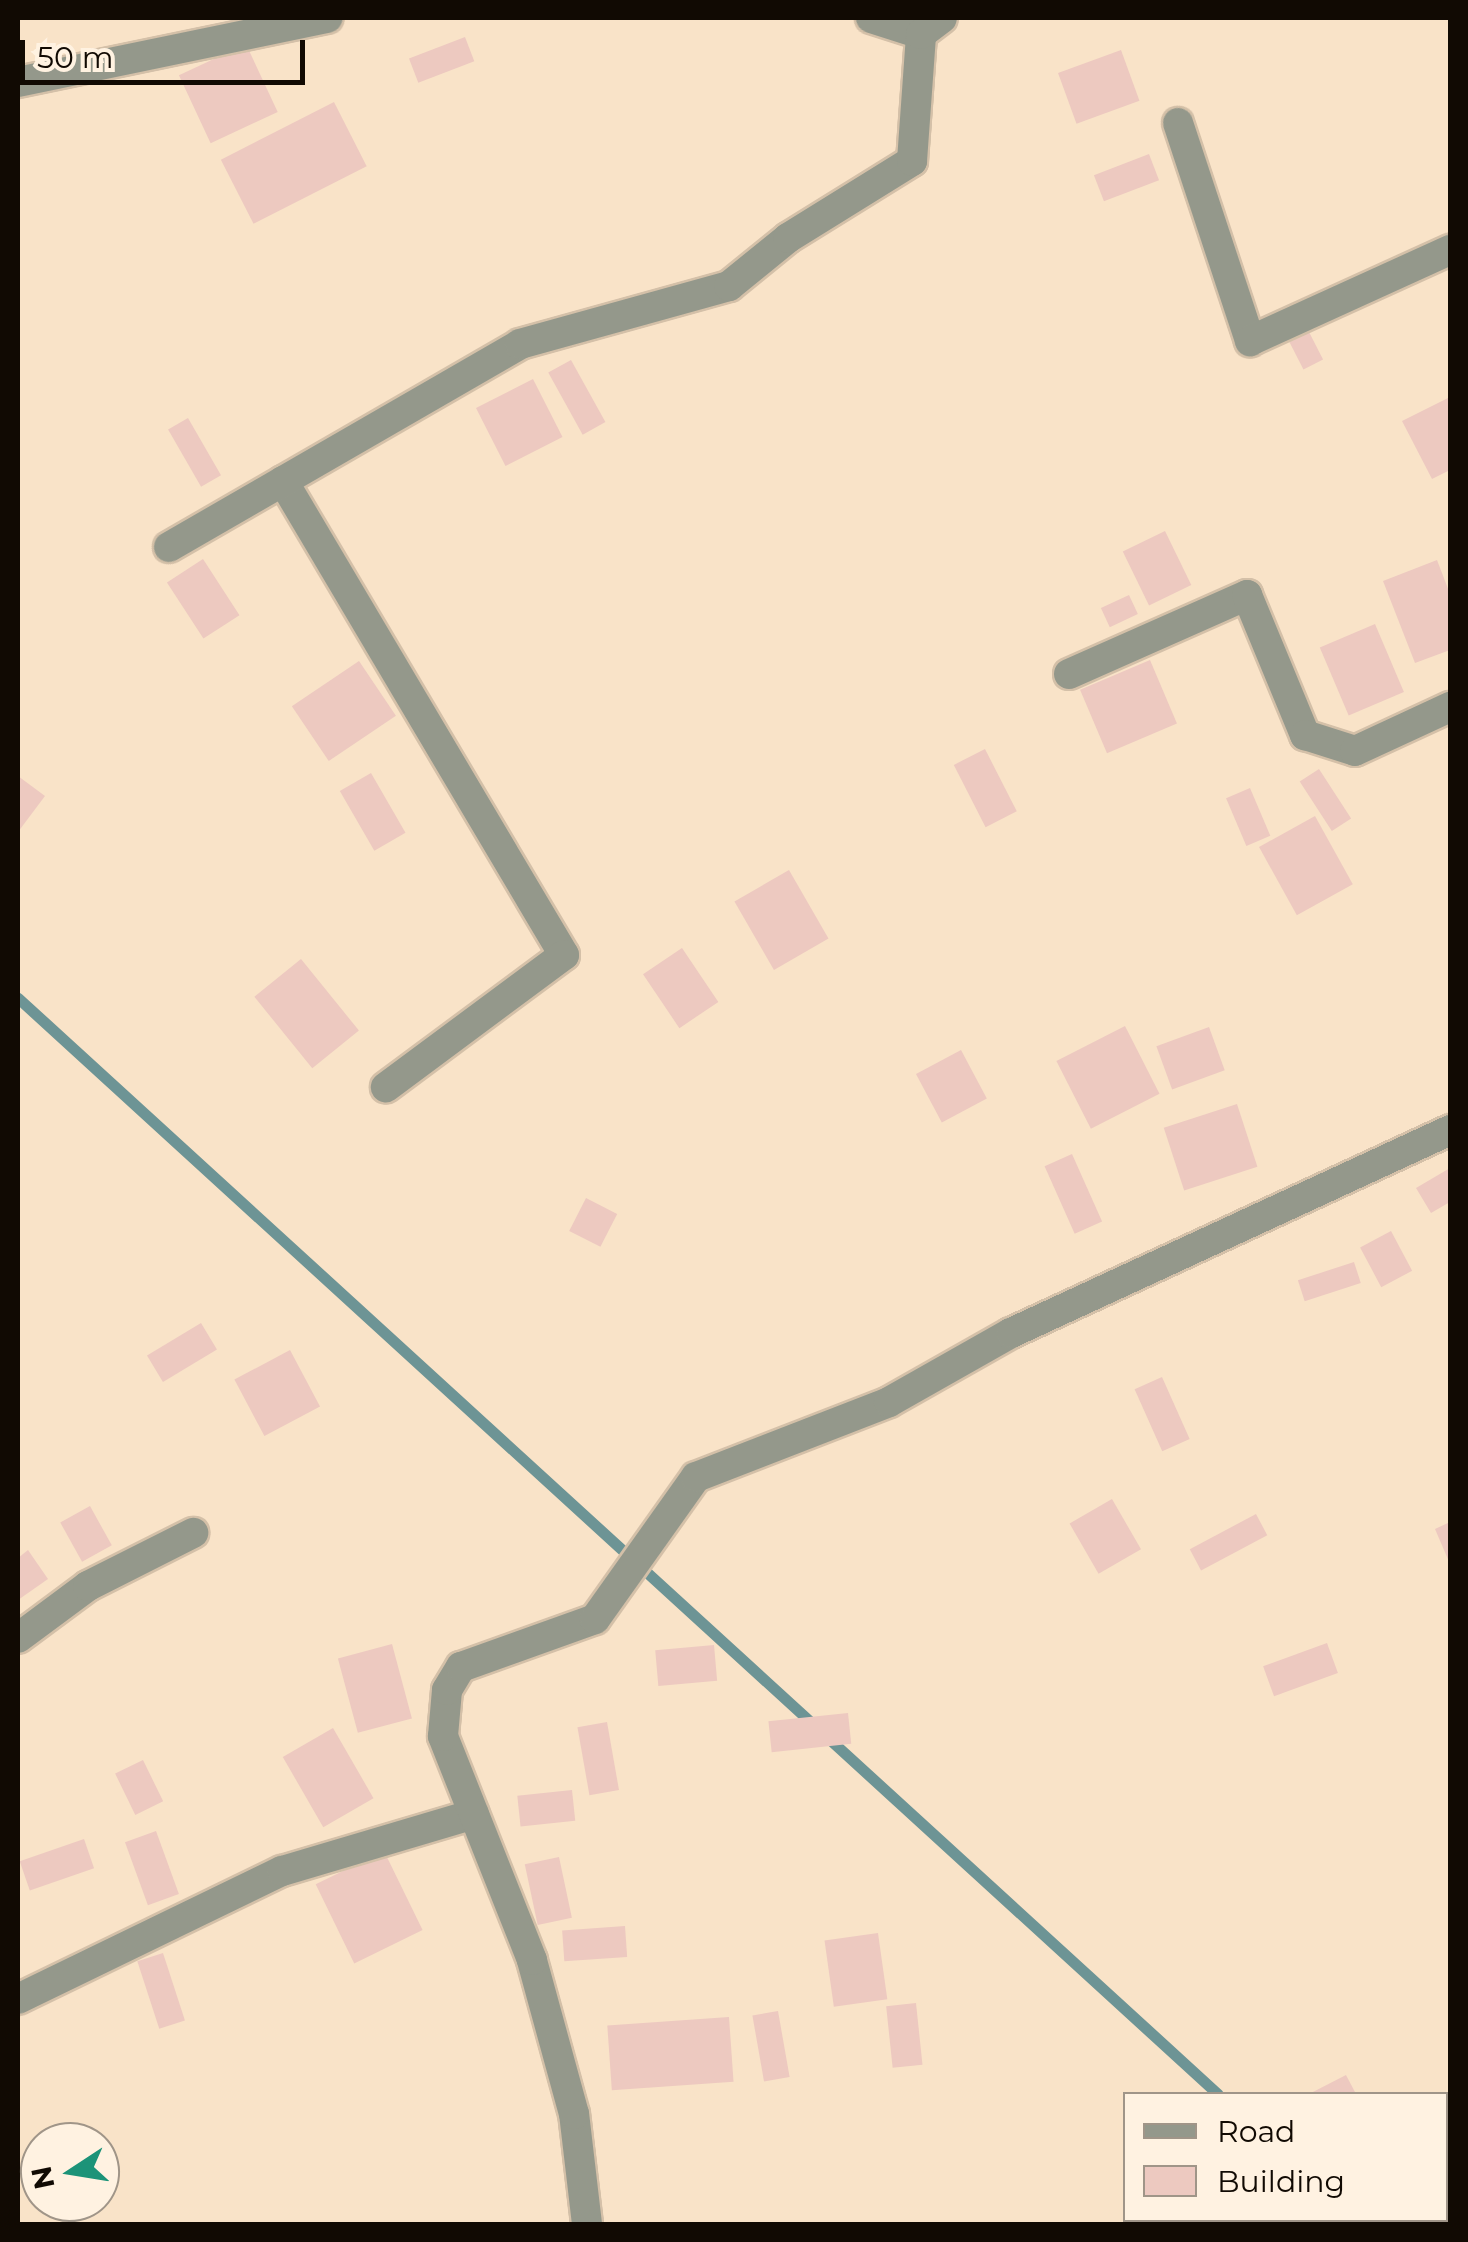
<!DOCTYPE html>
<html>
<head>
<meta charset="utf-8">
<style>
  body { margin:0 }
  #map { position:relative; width:1468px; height:2242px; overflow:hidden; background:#f9e3c8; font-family:Montserrat,sans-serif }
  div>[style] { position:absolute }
  .stream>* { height:11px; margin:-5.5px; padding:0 5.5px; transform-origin:5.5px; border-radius:5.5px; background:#6d9495 }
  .building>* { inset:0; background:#edc9c0; transform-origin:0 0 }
  .roads { filter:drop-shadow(2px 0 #d4c0a8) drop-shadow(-2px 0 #d4c0a8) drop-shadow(0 2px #d4c0a8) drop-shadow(0 -2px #d4c0a8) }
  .minor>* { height:30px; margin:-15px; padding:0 15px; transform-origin:15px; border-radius:15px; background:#94988b }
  span { translate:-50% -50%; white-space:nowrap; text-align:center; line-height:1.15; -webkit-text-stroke:9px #fff2e1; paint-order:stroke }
  .frame { position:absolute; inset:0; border:20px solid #110a03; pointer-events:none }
  .legend { position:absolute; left:1123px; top:2092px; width:325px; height:130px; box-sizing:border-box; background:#fff2e1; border:2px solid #a09588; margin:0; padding:12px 18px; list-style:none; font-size:30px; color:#110a03 }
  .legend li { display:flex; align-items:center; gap:20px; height:50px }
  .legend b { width:50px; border:2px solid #a09588 }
  .north { position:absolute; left:20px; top:2122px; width:100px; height:100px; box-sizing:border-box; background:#fff2e1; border:2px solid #a09588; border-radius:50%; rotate:258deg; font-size:28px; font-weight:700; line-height:40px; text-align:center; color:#110a03 }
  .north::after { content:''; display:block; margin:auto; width:35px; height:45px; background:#1c9378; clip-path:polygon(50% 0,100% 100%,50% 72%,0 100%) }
  .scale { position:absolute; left:20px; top:40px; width:285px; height:45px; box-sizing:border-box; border:5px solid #110a03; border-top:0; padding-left:12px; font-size:30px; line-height:35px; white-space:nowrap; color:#110a03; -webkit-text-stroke:8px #fff2e1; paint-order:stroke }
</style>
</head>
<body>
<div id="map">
  <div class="stream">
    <i style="left:18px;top:998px;width:1625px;rotate:42.41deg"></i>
    <i style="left:1350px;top:2220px;width:6px;rotate:39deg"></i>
  </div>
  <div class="building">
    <i style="left:465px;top:37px;width:26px;height:60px;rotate:69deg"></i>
    <i style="left:246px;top:44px;width:75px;height:74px;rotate:65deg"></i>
    <i style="left:1121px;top:50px;width:54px;height:67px;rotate:70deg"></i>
    <i style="left:334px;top:102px;width:72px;height:127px;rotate:63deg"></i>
    <i style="left:1149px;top:154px;width:28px;height:59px;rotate:69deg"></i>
    <i style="left:1309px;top:332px;width:31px;height:22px;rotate:63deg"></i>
    <i style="left:571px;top:360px;width:71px;height:26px;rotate:61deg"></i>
    <i style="left:533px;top:379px;width:65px;height:64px;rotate:63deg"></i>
    <i style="clip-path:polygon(1450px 397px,1450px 470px,1432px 479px,1402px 421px)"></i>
    <i style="left:188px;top:418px;width:66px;height:23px;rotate:60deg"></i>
    <i style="left:1165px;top:531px;width:60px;height:47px;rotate:64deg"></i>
    <i style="left:203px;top:559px;width:67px;height:43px;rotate:57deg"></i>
    <i style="clip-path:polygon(1437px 560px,1450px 594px,1450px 650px,1415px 663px,1383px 581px)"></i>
    <i style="left:1129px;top:595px;width:21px;height:31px;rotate:65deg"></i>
    <i style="left:1375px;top:624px;width:74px;height:60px;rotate:67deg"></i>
    <i style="left:1150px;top:660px;width:69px;height:76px;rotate:67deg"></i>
    <i style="left:359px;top:661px;width:66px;height:81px;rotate:56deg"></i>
    <i style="left:985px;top:749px;width:70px;height:35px;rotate:63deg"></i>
    <i style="left:1319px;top:769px;width:59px;height:23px;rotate:57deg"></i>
    <i style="left:371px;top:773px;width:69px;height:36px;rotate:60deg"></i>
    <i style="clip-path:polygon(18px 776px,45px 796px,18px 832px)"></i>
    <i style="left:1250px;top:788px;width:52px;height:26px;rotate:67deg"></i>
    <i style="left:1315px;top:816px;width:78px;height:64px;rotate:61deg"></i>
    <i style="left:789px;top:870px;width:79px;height:63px;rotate:60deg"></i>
    <i style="left:682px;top:948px;width:65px;height:47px;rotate:56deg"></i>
    <i style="left:301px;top:959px;width:92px;height:60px;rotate:51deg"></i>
    <i style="left:1125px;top:1026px;width:76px;height:77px;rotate:63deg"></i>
    <i style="left:1209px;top:1027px;width:46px;height:56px;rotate:70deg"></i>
    <i style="left:961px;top:1050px;width:55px;height:51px;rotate:62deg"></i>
    <i style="left:1237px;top:1104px;width:66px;height:77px;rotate:72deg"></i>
    <i style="left:1072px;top:1154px;width:74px;height:30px;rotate:66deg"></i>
    <i style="clip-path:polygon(1450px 1168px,1450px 1202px,1431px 1213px,1416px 1188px)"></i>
    <i style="left:586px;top:1198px;width:35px;height:37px;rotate:27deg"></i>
    <i style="left:1391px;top:1231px;width:45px;height:35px;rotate:62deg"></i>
    <i style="left:1354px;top:1262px;width:22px;height:59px;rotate:72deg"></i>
    <i style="left:201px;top:1323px;width:31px;height:63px;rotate:59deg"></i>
    <i style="left:290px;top:1350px;width:64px;height:63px;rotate:62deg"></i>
    <i style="left:1162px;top:1377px;width:68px;height:30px;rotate:66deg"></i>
    <i style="left:1112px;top:1499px;width:58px;height:49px;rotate:60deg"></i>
    <i style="left:90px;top:1506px;width:45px;height:34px;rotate:61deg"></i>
    <i style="left:1256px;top:1514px;width:24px;height:75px;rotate:62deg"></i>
    <i style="clip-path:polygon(1450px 1522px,1450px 1564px,1435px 1529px)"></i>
    <i style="clip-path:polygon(28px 1550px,48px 1579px,18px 1600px,18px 1558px)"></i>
    <i style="left:1327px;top:1643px;width:32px;height:68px;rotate:70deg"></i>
    <i style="left:392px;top:1644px;width:77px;height:56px;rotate:75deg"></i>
    <i style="left:714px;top:1645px;width:36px;height:59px;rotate:85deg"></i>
    <i style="left:848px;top:1713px;width:31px;height:80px;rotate:84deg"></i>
    <i style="left:607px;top:1722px;width:69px;height:30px;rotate:80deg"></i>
    <i style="left:333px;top:1728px;width:81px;height:58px;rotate:60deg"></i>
    <i style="left:143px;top:1760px;width:46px;height:31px;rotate:64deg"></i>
    <i style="left:572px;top:1790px;width:31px;height:55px;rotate:84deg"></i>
    <i style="left:156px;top:1831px;width:67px;height:33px;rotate:70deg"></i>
    <i style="left:84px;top:1839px;width:31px;height:68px;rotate:71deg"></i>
    <i style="left:384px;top:1851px;width:88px;height:76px;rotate:64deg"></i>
    <i style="left:559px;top:1857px;width:62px;height:35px;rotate:78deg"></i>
    <i style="left:625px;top:1926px;width:31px;height:63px;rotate:86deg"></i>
    <i style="left:878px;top:1933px;width:67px;height:54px;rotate:82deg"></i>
    <i style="left:163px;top:1953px;width:71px;height:27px;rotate:72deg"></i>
    <i style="left:916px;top:2003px;width:62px;height:30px;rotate:84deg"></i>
    <i style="left:778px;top:2011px;width:67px;height:26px;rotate:80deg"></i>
    <i style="left:729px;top:2017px;width:65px;height:122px;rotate:86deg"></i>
    <i style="clip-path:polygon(1346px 2075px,1356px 2094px,1309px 2094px)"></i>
  </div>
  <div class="roads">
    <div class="minor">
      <i style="left:871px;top:18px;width:52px;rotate:17.7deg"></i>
      <i style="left:18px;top:82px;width:316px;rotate:-11.7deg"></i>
      <i style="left:1178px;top:123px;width:230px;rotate:71.7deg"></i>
      <i style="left:1250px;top:341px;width:220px;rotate:-24.5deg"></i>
      <i style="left:283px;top:481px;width:551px;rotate:59.34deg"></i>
      <i style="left:564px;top:955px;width:222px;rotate:143.4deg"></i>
      <i style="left:169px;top:547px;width:405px;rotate:-30deg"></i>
      <i style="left:520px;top:344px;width:217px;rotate:-15.5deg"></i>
      <i style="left:729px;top:286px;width:76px;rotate:-39.1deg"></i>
      <i style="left:788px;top:238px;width:146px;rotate:-31.8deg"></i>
      <i style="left:912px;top:161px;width:127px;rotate:-85.9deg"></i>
      <i style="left:921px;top:34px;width:26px;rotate:-37deg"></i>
      <i style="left:1069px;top:674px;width:195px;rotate:-23.9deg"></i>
      <i style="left:1247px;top:595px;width:152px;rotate:67.5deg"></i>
      <i style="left:1305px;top:735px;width:52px;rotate:17.7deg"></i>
      <i style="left:1355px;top:751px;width:105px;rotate:-24.9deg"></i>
      <i style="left:18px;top:1638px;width:87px;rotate:-36.6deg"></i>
      <i style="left:88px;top:1586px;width:118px;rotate:-26.8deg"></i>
      <i style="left:18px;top:1999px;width:293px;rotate:-25.9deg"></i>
      <i style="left:282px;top:1871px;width:200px;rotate:-16.5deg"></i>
      <i style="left:587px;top:2224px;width:111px;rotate:-96.7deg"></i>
      <i style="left:574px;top:2114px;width:160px;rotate:-105.3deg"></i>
      <i style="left:532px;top:1960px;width:241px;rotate:-111.7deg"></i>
      <i style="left:443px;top:1736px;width:46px;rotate:-85deg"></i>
      <i style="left:447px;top:1690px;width:27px;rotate:-59deg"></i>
      <i style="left:461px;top:1667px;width:142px;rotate:-19.7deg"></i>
      <i style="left:595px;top:1619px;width:174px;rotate:-54.6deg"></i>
      <i style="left:696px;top:1477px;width:207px;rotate:-21.2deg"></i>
      <i style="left:889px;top:1402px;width:140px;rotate:-29.5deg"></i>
      <i style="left:1011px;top:1333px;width:484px;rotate:-24.8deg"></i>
    </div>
  </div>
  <div class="frame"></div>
  <ul class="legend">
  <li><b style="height:12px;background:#94988b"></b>Road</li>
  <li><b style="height:28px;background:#edc9c0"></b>Building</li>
  </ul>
  <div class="north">N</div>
  <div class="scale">50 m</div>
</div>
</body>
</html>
